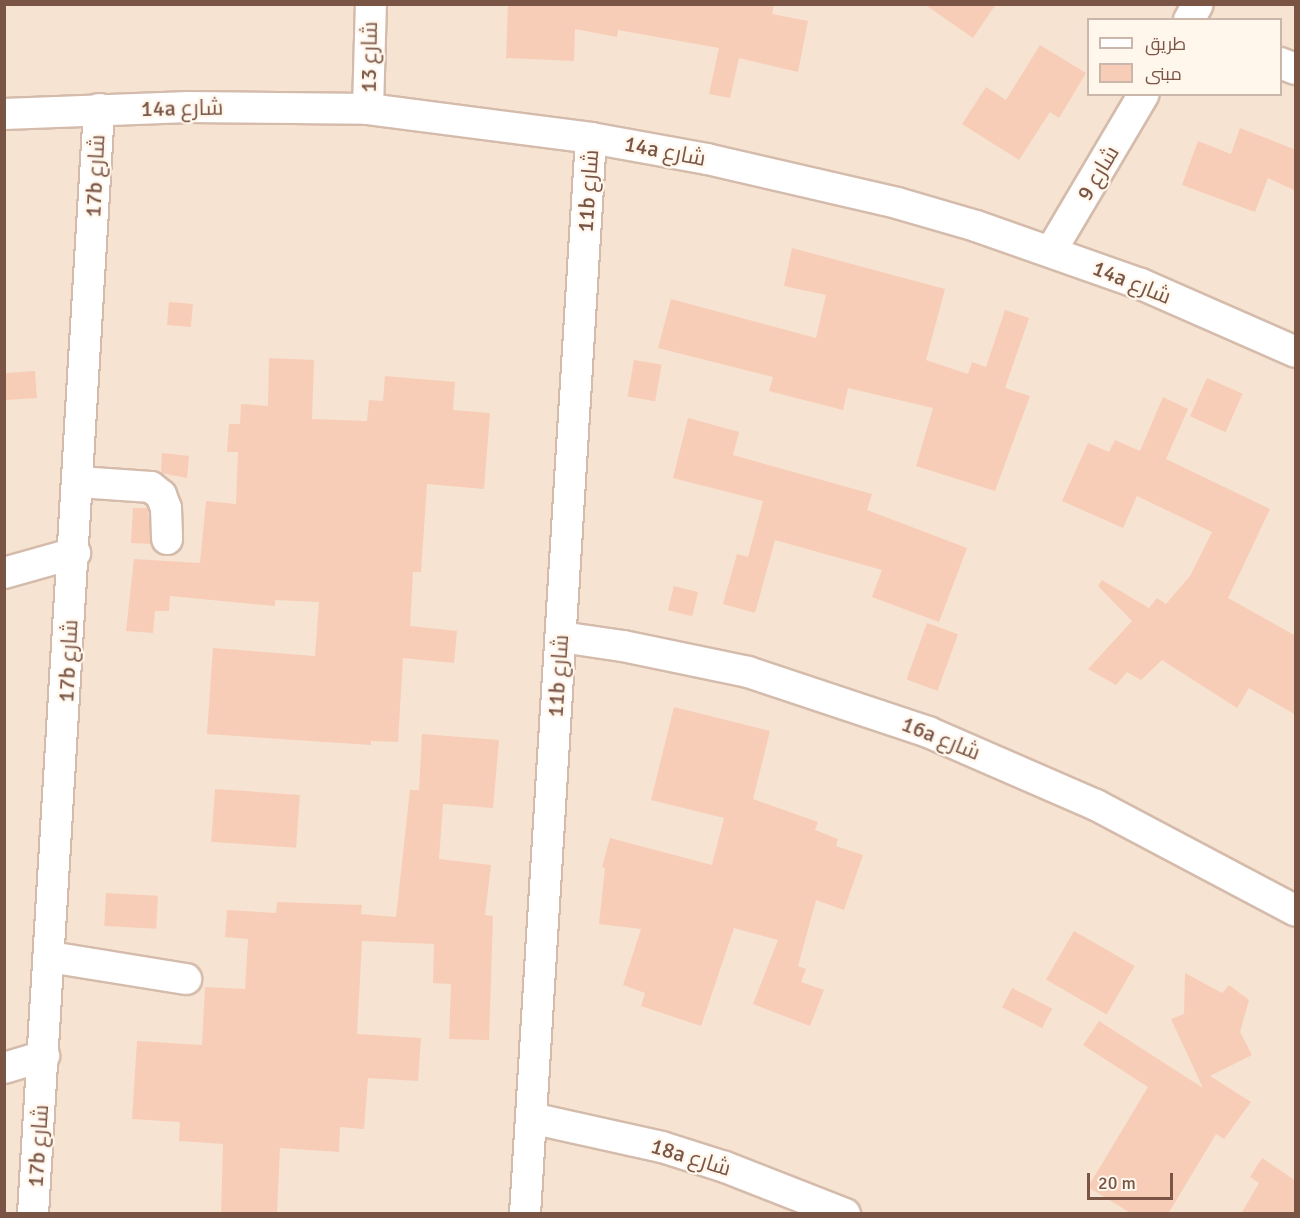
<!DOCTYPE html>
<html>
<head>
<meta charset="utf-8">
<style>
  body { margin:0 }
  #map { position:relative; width:1300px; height:1218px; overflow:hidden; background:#fef2e3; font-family:Signika,Cairo,sans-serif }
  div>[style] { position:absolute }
  .residential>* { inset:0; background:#f7e3d1 }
  .building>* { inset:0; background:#f7cdb8; transform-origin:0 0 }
  .roads { filter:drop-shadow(2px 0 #d4bbab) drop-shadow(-2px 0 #d4bbab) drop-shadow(0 2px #d4bbab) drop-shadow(0 -2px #d4bbab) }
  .minor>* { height:30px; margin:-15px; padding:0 15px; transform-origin:15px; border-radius:15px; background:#fff }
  span { translate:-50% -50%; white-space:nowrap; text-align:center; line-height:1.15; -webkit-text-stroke:4.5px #fff6ec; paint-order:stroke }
  .street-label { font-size:22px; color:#7a5546 }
  .frame { position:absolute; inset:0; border:6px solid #7a5546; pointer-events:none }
  .legend { position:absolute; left:1087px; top:18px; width:195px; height:78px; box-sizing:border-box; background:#fff6ec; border:2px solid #cab6aa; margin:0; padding:8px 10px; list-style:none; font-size:18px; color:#7a5546 }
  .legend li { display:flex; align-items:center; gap:12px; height:30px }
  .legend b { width:30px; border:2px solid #cab6aa }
  .scale { position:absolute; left:1087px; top:1173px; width:86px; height:27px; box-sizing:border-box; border:3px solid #7a5546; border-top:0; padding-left:8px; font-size:18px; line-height:21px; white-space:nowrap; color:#7a5546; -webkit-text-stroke:4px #fff6ec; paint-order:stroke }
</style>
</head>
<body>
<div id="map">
  <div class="residential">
    <i style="clip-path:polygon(evenodd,5px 5px,1295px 5px,1295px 1213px,5px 1214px,5px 5px,1088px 20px,1280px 20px,1280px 94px,1088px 94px,1088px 20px)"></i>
  </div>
  <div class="building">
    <i style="clip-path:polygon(508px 4px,774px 4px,772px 14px,808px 21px,798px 72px,739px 58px,730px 98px,709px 94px,719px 48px,618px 30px,617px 37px,575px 29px,574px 61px,506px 58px)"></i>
    <i style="clip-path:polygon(924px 4px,996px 4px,973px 38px)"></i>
    <i style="clip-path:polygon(1040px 45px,1086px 73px,1059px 118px,1050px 112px,1019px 160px,962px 124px,986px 87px,1006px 100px)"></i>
    <i style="clip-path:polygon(1240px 128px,1296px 150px,1296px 191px,1268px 178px,1255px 212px,1182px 185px,1198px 141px,1231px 154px)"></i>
    <i style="clip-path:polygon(792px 248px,945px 289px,926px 360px,968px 374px,972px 362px,986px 367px,1005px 310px,1029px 318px,1005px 388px,1030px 396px,995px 491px,916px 466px,933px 408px,848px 388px,843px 410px,769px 391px,773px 377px,658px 348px,671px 299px,816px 338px,826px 295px,784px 286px)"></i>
    <i style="left:169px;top:302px;width:24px;height:23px;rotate:5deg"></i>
    <i style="clip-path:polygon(269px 358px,314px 360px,312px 419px,367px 421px,369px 400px,383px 401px,385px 376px,455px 382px,453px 410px,490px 413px,484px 489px,427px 484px,421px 572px,413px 572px,410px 626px,457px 631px,454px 663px,403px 658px,398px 742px,371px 741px,371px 745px,207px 734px,213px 648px,315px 656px,319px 602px,275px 600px,275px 606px,170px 596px,169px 611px,155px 611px,153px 633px,126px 631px,134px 559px,200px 563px,206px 501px,236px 504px,238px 452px,227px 452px,229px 424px,240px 424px,241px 404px,268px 406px)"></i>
    <i style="left:634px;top:360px;width:28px;height:37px;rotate:10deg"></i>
    <i style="left:35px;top:371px;width:27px;height:31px;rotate:86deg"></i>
    <i style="left:1207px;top:378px;width:39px;height:42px;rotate:24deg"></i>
    <i style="clip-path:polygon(1163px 397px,1188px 409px,1166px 459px,1270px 509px,1228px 598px,1296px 636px,1296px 715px,1249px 688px,1237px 708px,1162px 660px,1141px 680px,1127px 672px,1116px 685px,1088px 669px,1132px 621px,1098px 586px,1102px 580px,1149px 608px,1157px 598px,1166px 604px,1190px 576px,1212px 532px,1137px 496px,1123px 528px,1062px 501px,1088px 443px,1109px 452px,1115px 440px,1140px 451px)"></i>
    <i style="clip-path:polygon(688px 418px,739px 432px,733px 455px,872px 494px,867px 510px,967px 548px,939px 622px,872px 597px,882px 570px,775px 540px,755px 613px,723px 604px,737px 554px,748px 557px,763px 501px,673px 478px)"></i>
    <i style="clip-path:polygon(162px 453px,189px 456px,187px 478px,161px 473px)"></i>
    <i style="clip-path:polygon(133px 508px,148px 508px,151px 544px,131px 543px)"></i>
    <i style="left:674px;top:586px;width:25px;height:25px;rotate:14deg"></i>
    <i style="left:927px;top:623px;width:33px;height:60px;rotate:20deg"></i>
    <i style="clip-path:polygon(674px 707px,770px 731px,753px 799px,818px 822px,815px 830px,838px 839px,836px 846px,863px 855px,844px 910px,816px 900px,798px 966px,806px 969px,801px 982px,824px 990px,810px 1026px,753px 1004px,778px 940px,734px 928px,701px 1026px,641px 1006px,645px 993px,623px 985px,641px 929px,599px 924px,605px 868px,602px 867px,610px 838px,712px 865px,724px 818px,651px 800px)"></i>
    <i style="clip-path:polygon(422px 734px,499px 740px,493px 808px,443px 804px,439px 859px,491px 865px,485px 915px,493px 916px,489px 1040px,449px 1039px,451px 984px,433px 983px,434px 944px,362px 941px,357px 1034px,421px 1038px,418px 1081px,368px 1078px,364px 1129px,340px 1127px,339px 1152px,280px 1148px,277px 1214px,221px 1214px,223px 1144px,179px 1141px,180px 1122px,132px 1119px,137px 1041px,202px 1045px,205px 987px,245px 989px,248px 939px,225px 937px,227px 910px,276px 913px,277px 902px,362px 905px,361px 914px,396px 917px,410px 790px,419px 790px)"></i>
    <i style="left:215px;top:789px;width:85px;height:53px;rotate:4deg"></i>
    <i style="left:106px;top:893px;width:52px;height:33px;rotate:3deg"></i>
    <i style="left:1074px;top:931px;width:70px;height:56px;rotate:30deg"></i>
    <i style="clip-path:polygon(1185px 973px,1222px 993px,1229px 985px,1249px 1000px,1240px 1032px,1252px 1055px,1210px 1076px,1251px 1102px,1224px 1139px,1216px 1134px,1168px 1214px,1132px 1214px,1088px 1187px,1148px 1087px,1083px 1045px,1099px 1021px,1203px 1088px,1171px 1019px,1184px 1014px)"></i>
    <i style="left:1012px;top:988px;width:45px;height:22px;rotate:27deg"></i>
    <i style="clip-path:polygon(1262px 1158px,1296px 1181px,1296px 1214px,1241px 1214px,1259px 1183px,1250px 1177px)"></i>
  </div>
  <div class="roads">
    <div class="minor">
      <i style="left:1189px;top:20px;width:18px;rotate:-61deg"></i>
      <i style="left:1280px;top:63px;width:17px;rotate:21deg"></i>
      <i style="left:368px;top:109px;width:105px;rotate:-88.4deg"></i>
      <i style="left:4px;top:114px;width:185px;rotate:-2.2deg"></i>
      <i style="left:189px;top:107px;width:179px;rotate:0.6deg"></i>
      <i style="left:368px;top:109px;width:225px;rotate:7.4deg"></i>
      <i style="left:591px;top:138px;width:118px;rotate:10.3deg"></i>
      <i style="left:707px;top:159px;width:195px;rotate:13deg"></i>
      <i style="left:897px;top:203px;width:82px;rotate:16.2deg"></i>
      <i style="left:976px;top:226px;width:175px;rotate:19.4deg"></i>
      <i style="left:1141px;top:284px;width:169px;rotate:23.7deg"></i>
      <i style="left:1051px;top:251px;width:182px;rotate:-59.4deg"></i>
      <i style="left:79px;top:482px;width:72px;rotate:4deg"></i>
      <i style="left:151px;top:487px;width:13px;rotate:39deg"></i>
      <i style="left:161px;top:495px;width:14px;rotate:69deg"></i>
      <i style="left:166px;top:508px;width:31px;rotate:88deg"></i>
      <i style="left:4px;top:573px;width:74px;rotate:-15.7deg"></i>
      <i style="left:561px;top:637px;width:63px;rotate:8.3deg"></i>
      <i style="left:623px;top:646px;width:128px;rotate:11.7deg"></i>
      <i style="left:748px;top:672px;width:190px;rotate:18.4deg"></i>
      <i style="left:928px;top:732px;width:183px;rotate:23.5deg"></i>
      <i style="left:1096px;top:805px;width:226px;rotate:27.9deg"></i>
      <i style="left:50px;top:957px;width:138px;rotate:9.2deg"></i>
      <i style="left:4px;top:1068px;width:42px;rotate:-16.7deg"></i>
      <i style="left:531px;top:1118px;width:134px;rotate:12.5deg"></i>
      <i style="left:662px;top:1147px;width:66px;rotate:17.6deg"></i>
      <i style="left:725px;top:1167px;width:129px;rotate:21.4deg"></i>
      <i style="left:33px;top:1214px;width:1107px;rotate:-86.58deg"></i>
      <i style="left:525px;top:1214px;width:1078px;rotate:-86.49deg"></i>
    </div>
  </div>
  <div class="street-label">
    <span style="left:369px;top:57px;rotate:-89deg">شارع 13</span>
    <span style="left:182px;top:108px;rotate:-1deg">14a شارع</span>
    <span style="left:665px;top:151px;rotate:11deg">14a شارع</span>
    <span style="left:1098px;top:173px;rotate:-59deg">شارع 9</span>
    <span style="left:95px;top:176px;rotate:-87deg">17b شارع</span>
    <span style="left:588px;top:191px;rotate:-86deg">11b شارع</span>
    <span style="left:1132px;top:282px;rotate:22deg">14a شارع</span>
    <span style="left:68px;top:661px;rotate:-87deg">17b شارع</span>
    <span style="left:558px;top:676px;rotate:-86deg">11b شارع</span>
    <span style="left:941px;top:738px;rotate:22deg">16a شارع</span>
    <span style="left:38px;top:1146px;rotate:-86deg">17b شارع</span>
    <span style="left:691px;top:1157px;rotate:17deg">18a شارع</span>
  </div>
  <div class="frame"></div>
  <ul class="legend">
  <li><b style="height:8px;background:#fff"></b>طريق</li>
  <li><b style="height:16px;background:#f7cdb8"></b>مبنى</li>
  </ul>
  <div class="scale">20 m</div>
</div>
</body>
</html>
